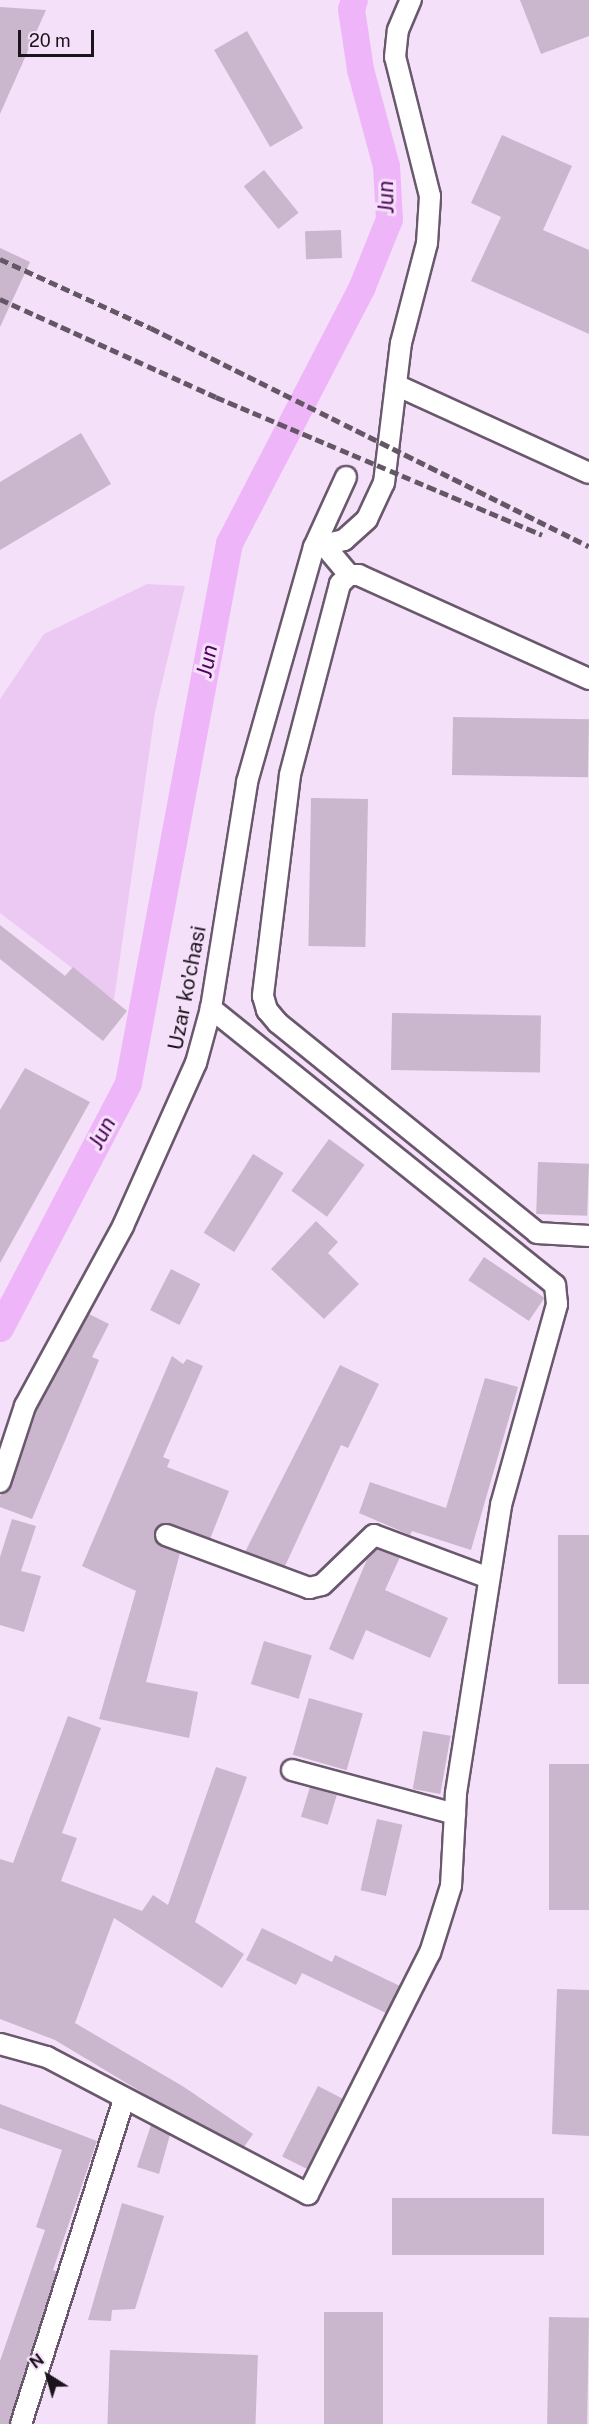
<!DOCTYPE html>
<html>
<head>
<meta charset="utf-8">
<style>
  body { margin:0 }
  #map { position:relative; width:589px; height:2424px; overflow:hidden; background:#f5e0f9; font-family:"Public Sans",sans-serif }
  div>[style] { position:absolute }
  .green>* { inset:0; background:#ecc9f2 }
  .canal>* { height:27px; margin:-13.5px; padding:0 13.5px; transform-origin:13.5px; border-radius:13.5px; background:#efb5f9 }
  .building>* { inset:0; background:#cab6cd; transform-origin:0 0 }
  .roads { filter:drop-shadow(2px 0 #6a586d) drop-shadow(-2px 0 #6a586d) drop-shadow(0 2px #6a586d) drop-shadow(0 -2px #6a586d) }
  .street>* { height:20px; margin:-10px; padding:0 10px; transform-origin:10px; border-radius:10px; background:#fff }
  .rail>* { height:4.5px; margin-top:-2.25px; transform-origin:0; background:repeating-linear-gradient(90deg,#635765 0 9px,transparent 0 13.5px) }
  span { translate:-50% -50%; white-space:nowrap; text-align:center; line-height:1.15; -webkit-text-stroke:6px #f5e0f9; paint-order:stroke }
  .street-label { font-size:21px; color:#1b141d }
  .water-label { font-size:22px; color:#4c0358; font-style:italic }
  .north { position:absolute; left:18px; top:2346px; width:60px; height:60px; -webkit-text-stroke:4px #f5e0f9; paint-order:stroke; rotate:323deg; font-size:16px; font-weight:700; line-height:24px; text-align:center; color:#1b141d }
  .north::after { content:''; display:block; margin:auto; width:21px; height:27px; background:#1b141d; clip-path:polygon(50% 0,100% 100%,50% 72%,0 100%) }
  .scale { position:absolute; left:18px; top:30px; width:76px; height:27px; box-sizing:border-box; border:3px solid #1b141d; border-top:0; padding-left:8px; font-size:18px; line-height:21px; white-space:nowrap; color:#1b141d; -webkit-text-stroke:4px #f5e0f9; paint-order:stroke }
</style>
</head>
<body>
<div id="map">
  <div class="green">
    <i style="clip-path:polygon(147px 584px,185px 586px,155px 712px,114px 1000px,0 913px,0 699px,44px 634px)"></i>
  </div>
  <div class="canal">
    <i style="left:0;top:1328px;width:276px;rotate:-62.4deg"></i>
    <i style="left:128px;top:1083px;width:549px;rotate:-79.41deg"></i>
    <i style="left:229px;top:543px;width:289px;rotate:-62.6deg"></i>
    <i style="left:362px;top:286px;width:72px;rotate:-68.1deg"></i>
    <i style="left:389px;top:219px;width:53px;rotate:-93.2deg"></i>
    <i style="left:386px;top:166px;width:100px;rotate:-105deg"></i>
    <i style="left:360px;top:69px;width:61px;rotate:-98.5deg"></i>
    <i style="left:351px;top:9px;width:9px;rotate:-72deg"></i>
  </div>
  <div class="building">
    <i style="clip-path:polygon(520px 0,589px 0,589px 36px,541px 54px)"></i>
    <i style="clip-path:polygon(0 7px,46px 10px,0 114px)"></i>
    <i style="left:247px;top:31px;width:112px;height:38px;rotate:60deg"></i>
    <i style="clip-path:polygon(502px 135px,572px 166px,543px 230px,589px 250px,589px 334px,471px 281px,501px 217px,471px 203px)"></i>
    <i style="left:264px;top:170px;width:55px;height:26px;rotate:51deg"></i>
    <i style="left:341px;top:230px;width:28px;height:36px;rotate:88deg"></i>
    <i style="clip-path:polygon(0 248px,30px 262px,0 327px)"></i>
    <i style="clip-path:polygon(81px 433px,111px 484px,0 550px,0 482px)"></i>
    <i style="left:453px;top:717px;width:136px;height:58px;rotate:1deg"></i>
    <i style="left:311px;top:798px;width:57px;height:148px;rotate:1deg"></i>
    <i style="clip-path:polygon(0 925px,65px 976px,73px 967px,127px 1011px,103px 1041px,0 959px)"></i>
    <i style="left:392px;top:1013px;width:149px;height:57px;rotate:1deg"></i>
    <i style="clip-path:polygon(25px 1068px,90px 1102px,0 1263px,0 1110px)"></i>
    <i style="left:329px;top:1139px;width:44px;height:64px;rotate:36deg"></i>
    <i style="left:253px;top:1154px;width:36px;height:93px;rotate:32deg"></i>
    <i style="left:538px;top:1162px;width:51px;height:52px;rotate:2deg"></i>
    <i style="clip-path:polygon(316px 1221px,338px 1242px,328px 1253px,359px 1284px,324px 1319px,271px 1269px)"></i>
    <i style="left:484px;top:1257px;width:73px;height:28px;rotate:34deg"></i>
    <i style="left:171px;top:1269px;width:33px;height:46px;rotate:27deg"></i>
    <i style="clip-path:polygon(89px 1314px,109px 1324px,92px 1357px,99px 1360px,32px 1519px,0 1507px,0 1496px,11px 1486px,38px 1407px)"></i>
    <i style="clip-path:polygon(172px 1356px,183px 1364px,187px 1359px,203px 1366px,163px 1457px,170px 1460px,167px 1467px,229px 1491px,210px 1539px,170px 1524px,159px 1525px,155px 1531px,157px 1543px,180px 1553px,146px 1682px,198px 1692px,189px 1738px,99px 1719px,136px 1591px,82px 1566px)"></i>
    <i style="clip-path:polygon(340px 1365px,379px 1384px,348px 1448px,341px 1445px,285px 1566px,245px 1552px)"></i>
    <i style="clip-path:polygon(485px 1378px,518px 1387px,471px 1550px,412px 1531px,410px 1535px,359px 1513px,370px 1482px,446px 1508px)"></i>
    <i style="clip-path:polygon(12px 1519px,36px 1526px,21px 1571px,41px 1576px,24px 1632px,0 1625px,0 1557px)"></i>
    <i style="left:558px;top:1535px;width:31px;height:149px"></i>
    <i style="clip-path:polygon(377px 1549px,400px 1557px,385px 1590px,448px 1618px,430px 1658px,366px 1630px,353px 1660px,329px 1649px,368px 1557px)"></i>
    <i style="left:264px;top:1641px;width:50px;height:45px;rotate:17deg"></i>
    <i style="left:309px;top:1698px;width:56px;height:59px;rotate:16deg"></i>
    <i style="clip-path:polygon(68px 1716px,101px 1728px,62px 1833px,77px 1838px,61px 1881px,142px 1911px,153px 1895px,168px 1905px,216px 1767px,247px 1777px,195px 1922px,244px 1954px,222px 1988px,114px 1918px,75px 2023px,184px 2087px,253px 2134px,244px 2147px,158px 2102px,55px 2040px,0 2019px,0 1859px,13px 1863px)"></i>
    <i style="left:423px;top:1731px;width:28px;height:59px;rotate:10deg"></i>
    <i style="left:549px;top:1764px;width:40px;height:146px"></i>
    <i style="left:310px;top:1787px;width:28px;height:31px;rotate:17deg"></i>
    <i style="left:377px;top:1819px;width:26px;height:73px;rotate:13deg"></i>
    <i style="clip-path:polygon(262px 1928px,332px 1962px,335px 1955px,400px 1986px,386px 2013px,302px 1973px,296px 1985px,246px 1960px)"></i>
    <i style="clip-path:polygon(557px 1989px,589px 1990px,589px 2136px,552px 2134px)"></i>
    <i style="left:318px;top:2086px;width:28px;height:79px;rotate:27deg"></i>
    <i style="clip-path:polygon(0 2104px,97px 2141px,53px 2270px,57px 2272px,9px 2424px,0 2424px,0 2361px,45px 2230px,36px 2227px,62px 2150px,0 2128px)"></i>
    <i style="clip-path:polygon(151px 2125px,170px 2135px,159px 2174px,137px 2167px)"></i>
    <i style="left:392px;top:2198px;width:152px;height:57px"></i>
    <i style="clip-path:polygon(122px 2203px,164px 2216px,135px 2309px,112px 2310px,111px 2321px,88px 2320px)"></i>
    <i style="left:324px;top:2312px;width:59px;height:112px"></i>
    <i style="left:549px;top:2317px;width:40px;height:107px;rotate:1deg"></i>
    <i style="left:110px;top:2350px;width:148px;height:74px;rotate:2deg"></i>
  </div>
  <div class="roads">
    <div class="street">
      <i style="left:396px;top:385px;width:212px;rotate:24.5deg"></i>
      <i style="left:324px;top:545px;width:39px;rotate:50deg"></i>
      <i style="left:314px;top:547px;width:31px;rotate:-13deg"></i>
      <i style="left:344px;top:540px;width:31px;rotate:-42deg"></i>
      <i style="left:367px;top:519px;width:40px;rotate:-65deg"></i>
      <i style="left:384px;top:483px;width:141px;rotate:-83.1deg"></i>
      <i style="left:401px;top:343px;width:103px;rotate:-75.4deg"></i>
      <i style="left:427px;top:243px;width:47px;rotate:-86.3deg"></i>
      <i style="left:430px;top:196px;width:143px;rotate:-104.1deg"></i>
      <i style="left:395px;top:57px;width:27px;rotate:-84deg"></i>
      <i style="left:398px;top:30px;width:33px;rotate:-67deg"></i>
      <i style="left:589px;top:679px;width:252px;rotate:-155.7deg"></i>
      <i style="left:359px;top:575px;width:10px;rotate:180deg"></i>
      <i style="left:349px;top:575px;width:13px;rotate:135deg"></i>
      <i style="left:340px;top:584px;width:197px;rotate:104.7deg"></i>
      <i style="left:290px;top:775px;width:223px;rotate:97deg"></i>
      <i style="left:263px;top:996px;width:15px;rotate:74deg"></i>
      <i style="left:267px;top:1010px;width:17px;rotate:50deg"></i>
      <i style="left:278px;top:1023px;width:333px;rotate:39deg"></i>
      <i style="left:537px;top:1233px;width:52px;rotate:3.3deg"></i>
      <i style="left:0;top:1482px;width:80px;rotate:-71.8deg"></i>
      <i style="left:25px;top:1406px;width:205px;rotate:-61.4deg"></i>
      <i style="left:123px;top:1226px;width:179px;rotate:-65.9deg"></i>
      <i style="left:196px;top:1063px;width:57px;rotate:-74.7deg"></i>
      <i style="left:211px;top:1008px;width:229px;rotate:-80.9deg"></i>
      <i style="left:247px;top:782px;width:244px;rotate:-74.1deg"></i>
      <i style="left:314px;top:547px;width:77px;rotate:-65.4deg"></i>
      <i style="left:166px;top:1535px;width:153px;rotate:20.3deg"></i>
      <i style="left:309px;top:1588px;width:13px;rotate:-13deg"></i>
      <i style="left:322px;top:1585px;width:72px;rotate:-43.9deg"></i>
      <i style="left:374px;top:1535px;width:123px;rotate:20.5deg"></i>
      <i style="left:292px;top:1770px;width:169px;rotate:15.1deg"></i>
      <i style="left:0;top:2044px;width:49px;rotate:15.5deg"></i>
      <i style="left:47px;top:2057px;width:295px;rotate:27.7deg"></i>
      <i style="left:308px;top:2194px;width:270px;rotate:-63.2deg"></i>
      <i style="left:430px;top:1953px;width:70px;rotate:-72.6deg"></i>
      <i style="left:451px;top:1886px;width:93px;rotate:-86.9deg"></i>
      <i style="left:456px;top:1793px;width:291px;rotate:-81.1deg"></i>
      <i style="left:501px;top:1505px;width:209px;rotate:-74.4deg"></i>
      <i style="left:557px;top:1304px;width:19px;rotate:-96deg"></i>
      <i style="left:555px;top:1285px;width:442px;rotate:-141.2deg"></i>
      <i style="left:21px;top:2424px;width:340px;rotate:-72.4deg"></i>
    </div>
  </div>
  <div class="rail">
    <i style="left:0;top:259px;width:166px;rotate:24.6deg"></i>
    <i style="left:151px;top:328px;width:489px;rotate:26.5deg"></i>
    <i style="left:0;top:299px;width:237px;rotate:24.4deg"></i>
    <i style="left:216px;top:397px;width:354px;rotate:22.9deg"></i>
  </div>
  <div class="street-label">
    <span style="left:187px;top:988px;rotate:-79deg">Uzar ko'chasi</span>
  </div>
  <div class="water-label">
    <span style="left:386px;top:197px;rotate:-91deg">Jun</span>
    <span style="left:207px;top:661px;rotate:-79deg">Jun</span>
    <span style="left:102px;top:1133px;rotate:-62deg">Jun</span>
  </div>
  <div class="north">N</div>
  <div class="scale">20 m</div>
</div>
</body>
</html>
